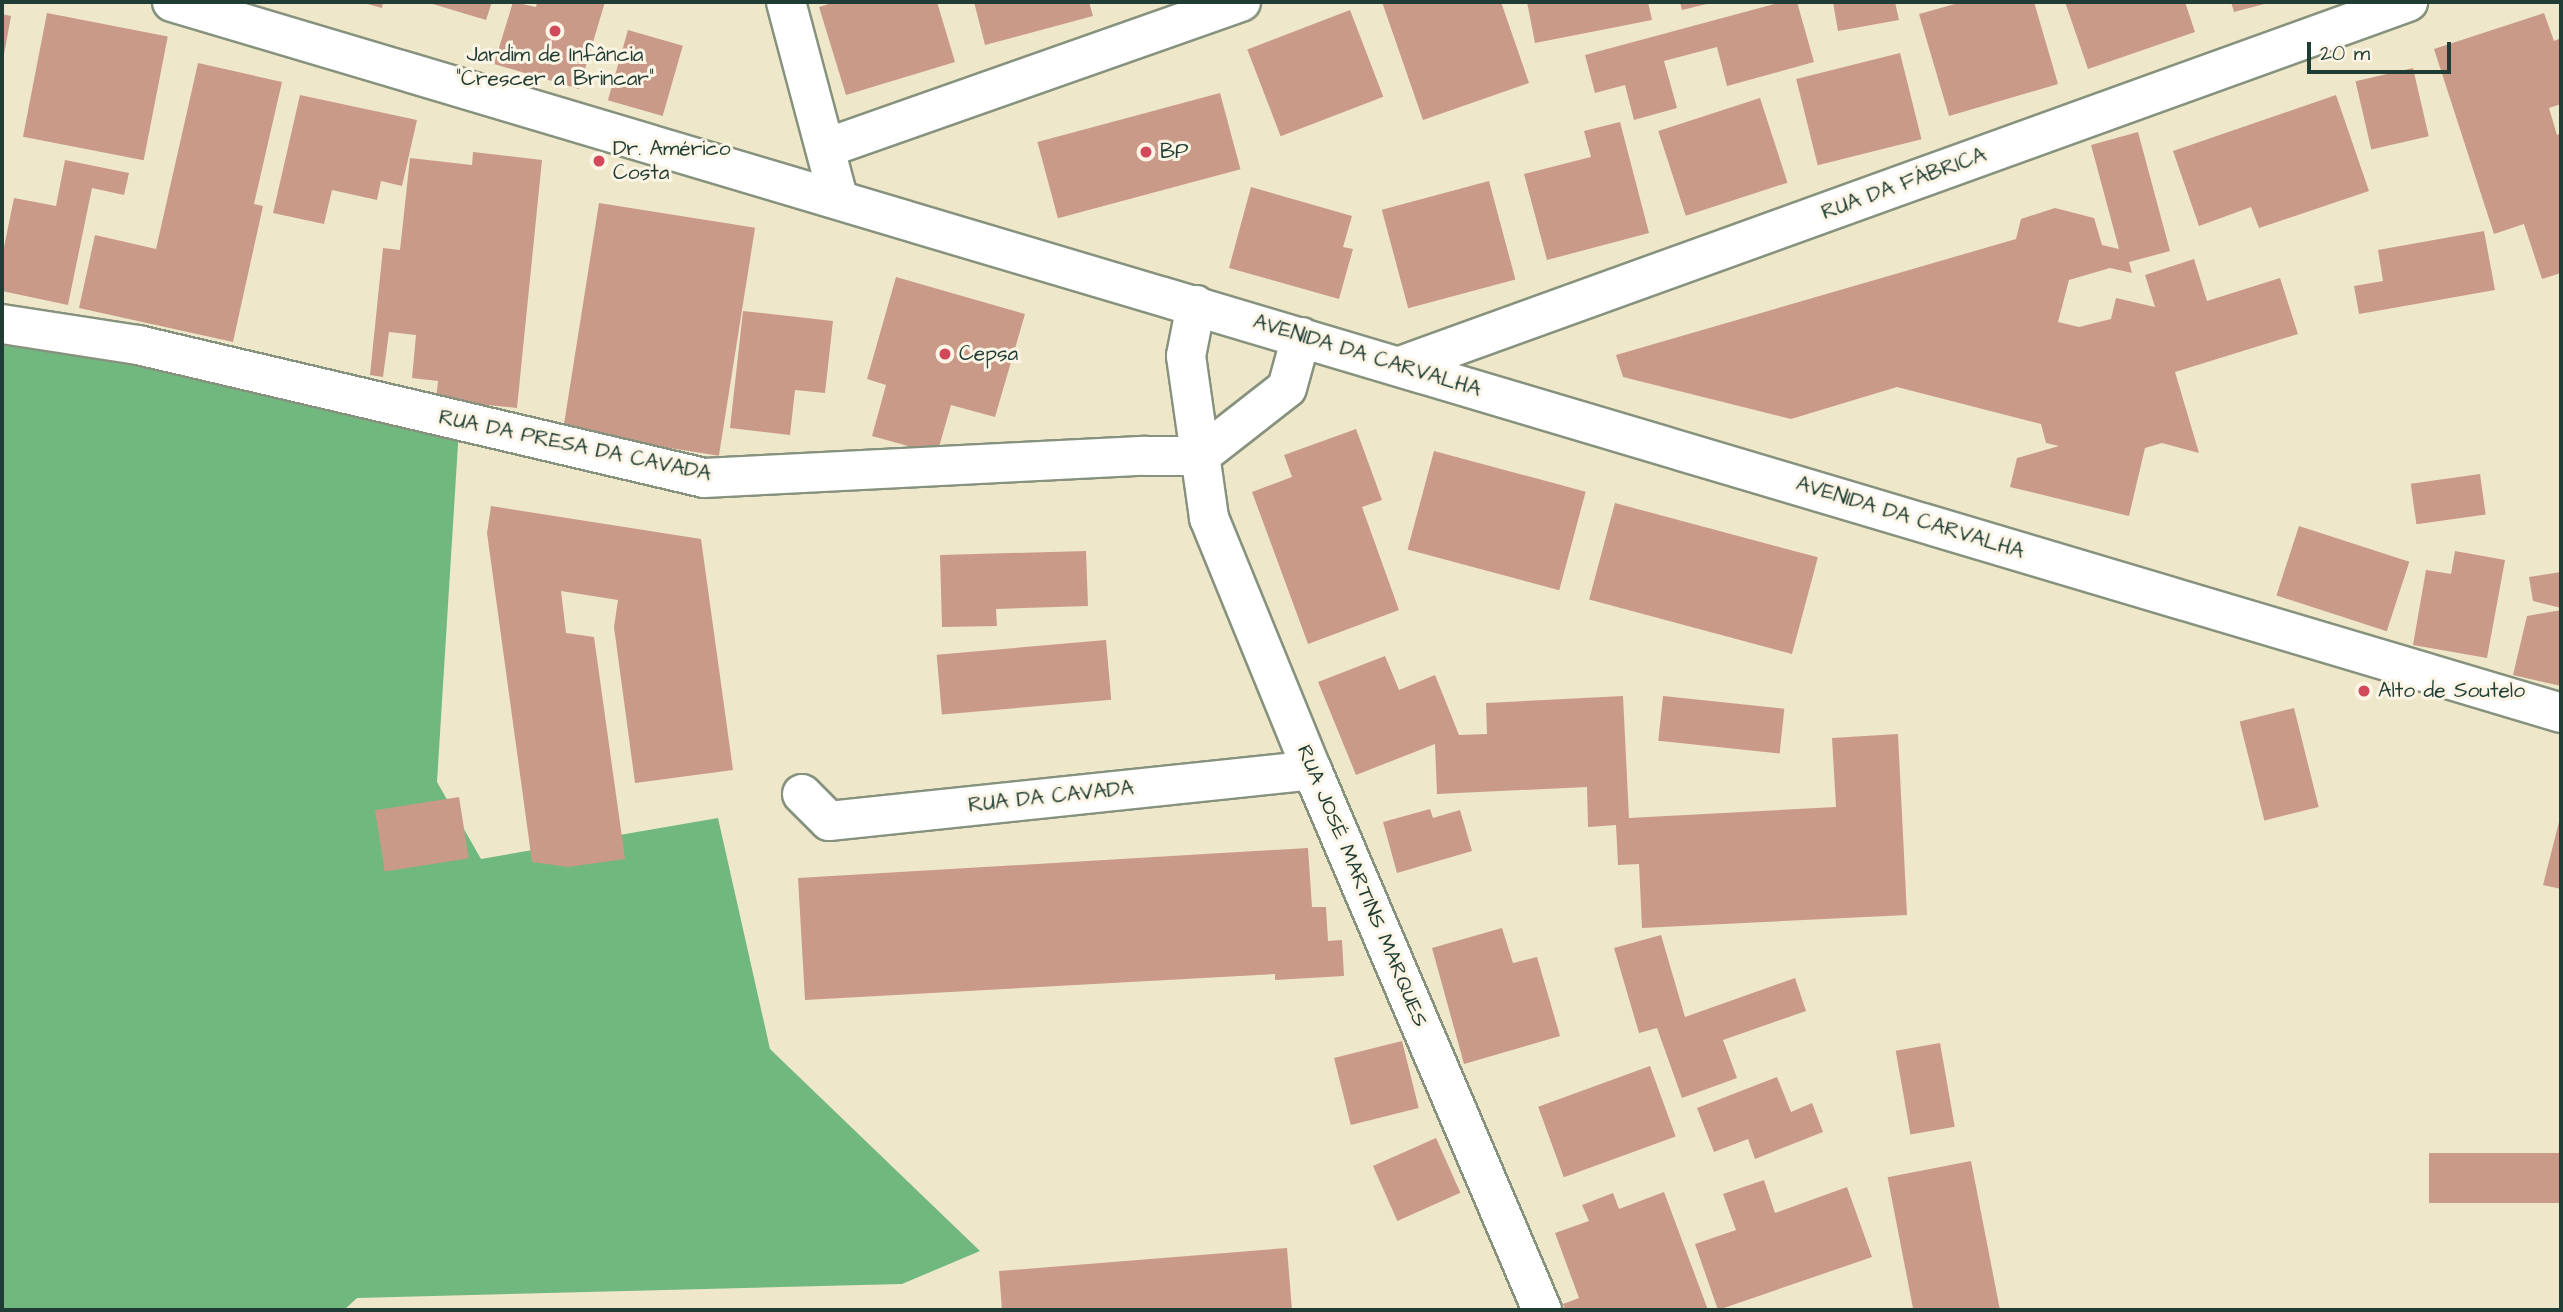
<!DOCTYPE html>
<html>
<head>
<meta charset="utf-8">
<style>
  body { margin:0 }
  #map { position:relative; width:2563px; height:1312px; overflow:hidden; background:#efe7c9; font-family:"Architects Daughter",sans-serif }
  div>[style] { position:absolute }
  .forest>* { inset:0; background:#71b87e }
  .building>* { inset:0; background:#ca9a89; transform-origin:0 0 }
  .roads { filter:drop-shadow(2px 0 #87927e) drop-shadow(-2px 0 #87927e) drop-shadow(0 2px #87927e) drop-shadow(0 -2px #87927e) }
  .minor>* { height:38px; margin:-19px; padding:0 19px; transform-origin:19px; border-radius:19px; background:#fff }
  .tertiary>* { height:38px; margin:-19px; padding:0 19px; transform-origin:19px; border-radius:19px; background:#fff }
  .dots>* { width:19px; height:19px; translate:-50% -50%; box-sizing:border-box; border:4px solid #fcf5e5; border-radius:50% }
  span { translate:-50% -50%; white-space:nowrap; text-align:center; line-height:1.15; -webkit-text-stroke:6px #fcf5e5; paint-order:stroke }
  .poi-label { font-size:21px; color:#1f3d34 }
  .left { translate:0 -50%; text-align:left }
  .street-label { font-size:21px; color:#1f3d34 }
  .frame { position:absolute; inset:0; border:4px solid #1f3d34; pointer-events:none }
  .scale { position:absolute; left:2307px; top:42px; width:144px; height:32px; box-sizing:border-box; border:4px solid #1f3d34; border-top:0; padding-left:9px; font-size:21px; line-height:24px; white-space:nowrap; color:#1f3d34; -webkit-text-stroke:5px #fcf5e5; paint-order:stroke }
</style>
</head>
<body>
<div id="map">
  <div class="forest">
    <i style="clip-path:polygon(59px 345px,459px 428px,437px 782px,481px 859px,718px 818px,770px 1049px,980px 1251px,902px 1284px,357px 1298px,344px 1310px,2px 1310px,2px 346px)"></i>
  </div>
  <div class="building">
    <i style="clip-path:polygon(360px 2px,383px 2px,382px 8px)"></i>
    <i style="clip-path:polygon(426px 2px,492px 2px,486px 20px)"></i>
    <i style="clip-path:polygon(513px 2px,536px 7px,537px 2px,605px 2px,579px 89px,494px 64px)"></i>
    <i style="clip-path:polygon(835px 2px,937px 2px,955px 62px,846px 95px,819px 7px)"></i>
    <i style="clip-path:polygon(974px 2px,1089px 2px,1093px 16px,985px 45px)"></i>
    <i style="clip-path:polygon(1382px 2px,1501px 2px,1529px 83px,1423px 120px)"></i>
    <i style="clip-path:polygon(1527px 2px,1648px 2px,1652px 20px,1535px 43px)"></i>
    <i style="clip-path:polygon(1680px 2px,1710px 2px,1711px 3px,1682px 10px)"></i>
    <i style="clip-path:polygon(1782px 2px,1797px 2px,1814px 62px,1727px 86px,1717px 47px,1664px 61px,1677px 108px,1634px 120px,1625px 85px,1595px 93px,1585px 55px)"></i>
    <i style="clip-path:polygon(1833px 2px,1895px 2px,1899px 20px,1838px 31px)"></i>
    <i style="clip-path:polygon(1962px 2px,2034px 2px,2058px 84px,1949px 116px,1919px 14px)"></i>
    <i style="clip-path:polygon(2065px 2px,2185px 2px,2195px 32px,2088px 69px)"></i>
    <i style="clip-path:polygon(2231px 2px,2268px 2px,2268px 3px,2234px 12px)"></i>
    <i style="left:1350px;top:10px;width:93px;height:110px;rotate:69deg"></i>
    <i style="left:47px;top:13px;width:123px;height:126px;rotate:11deg"></i>
    <i style="clip-path:polygon(2544px 13px,2554px 41px,2561px 38px,2561px 104px,2549px 108px,2557px 135px,2561px 133px,2561px 273px,2542px 279px,2524px 224px,2494px 234px,2434px 49px)"></i>
    <i style="clip-path:polygon(2px 14px,11px 16px,3px 60px,2px 60px)"></i>
    <i style="left:628px;top:30px;width:57px;height:73px;rotate:16deg"></i>
    <i style="left:1900px;top:53px;width:89px;height:107px;rotate:76deg"></i>
    <i style="clip-path:polygon(198px 63px,282px 82px,254px 204px,263px 206px,233px 342px,79px 308px,95px 235px,156px 249px)"></i>
    <i style="left:2413px;top:68px;width:70px;height:59px;rotate:77deg"></i>
    <i style="left:1220px;top:93px;width:79px;height:189px;rotate:75deg"></i>
    <i style="clip-path:polygon(300px 95px,417px 120px,402px 186px,381px 181px,377px 200px,332px 190px,324px 224px,273px 213px)"></i>
    <i style="clip-path:polygon(2336px 95px,2369px 191px,2259px 228px,2251px 207px,2199px 226px,2173px 151px)"></i>
    <i style="left:1760px;top:98px;width:89px;height:107px;rotate:72deg"></i>
    <i style="clip-path:polygon(1620px 122px,1649px 233px,1547px 260px,1524px 174px,1591px 157px,1584px 131px)"></i>
    <i style="clip-path:polygon(2138px 132px,2170px 251px,2129px 262px,2132px 273px,2110px 268px,2069px 280px,2058px 322px,2079px 327px,2111px 319px,2116px 298px,2155px 307px,2145px 275px,2194px 259px,2207px 301px,2280px 278px,2298px 334px,2175px 372px,2199px 453px,2162px 443px,2145px 448px,2129px 516px,2010px 487px,2017px 458px,2059px 446px,2046px 443px,2041px 424px,1897px 387px,1791px 419px,1623px 377px,1616px 355px,2016px 239px,2021px 219px,2055px 208px,2094px 218px,2102px 245px,2119px 249px,2091px 145px)"></i>
    <i style="clip-path:polygon(473px 152px,542px 160px,517px 408px,436px 400px,438px 381px,412px 378px,416px 335px,389px 332px,383px 377px,370px 375px,383px 248px,400px 250px,410px 158px,472px 165px)"></i>
    <i style="clip-path:polygon(65px 160px,129px 173px,124px 195px,92px 188px,68px 305px,2px 291px,2px 257px,14px 198px,56px 206px)"></i>
    <i style="left:1489px;top:181px;width:102px;height:111px;rotate:75deg"></i>
    <i style="clip-path:polygon(1251px 187px,1352px 216px,1343px 247px,1353px 249px,1339px 299px,1229px 268px)"></i>
    <i style="left:599px;top:203px;width:158px;height:231px;rotate:9deg"></i>
    <i style="clip-path:polygon(2484px 231px,2495px 290px,2359px 314px,2354px 286px,2383px 281px,2378px 250px)"></i>
    <i style="clip-path:polygon(896px 277px,1025px 314px,995px 417px,951px 405px,937px 454px,872px 436px,886px 385px,867px 379px)"></i>
    <i style="clip-path:polygon(743px 311px,833px 321px,825px 393px,795px 390px,790px 435px,730px 428px)"></i>
    <i style="clip-path:polygon(1356px 429px,1382px 500px,1362px 507px,1399px 610px,1308px 644px,1252px 492px,1292px 477px,1284px 455px)"></i>
    <i style="left:1434px;top:451px;width:157px;height:102px;rotate:15deg"></i>
    <i style="left:2480px;top:474px;width:41px;height:70px;rotate:82deg"></i>
    <i style="left:1615px;top:503px;width:210px;height:100px;rotate:15deg"></i>
    <i style="clip-path:polygon(491px 506px,701px 539px,733px 770px,635px 783px,614px 627px,618px 600px,561px 591px,566px 633px,594px 637px,625px 859px,568px 867px,532px 862px,487px 533px)"></i>
    <i style="left:2299px;top:526px;width:116px;height:73px;rotate:18deg"></i>
    <i style="clip-path:polygon(1086px 551px,1088px 606px,996px 609px,997px 626px,942px 627px,940px 555px)"></i>
    <i style="clip-path:polygon(2455px 551px,2505px 560px,2487px 658px,2413px 645px,2426px 570px,2451px 574px)"></i>
    <i style="clip-path:polygon(2561px 572px,2561px 608px,2533px 601px,2529px 577px)"></i>
    <i style="clip-path:polygon(2561px 610px,2561px 686px,2513px 675px,2527px 616px)"></i>
    <i style="left:1106px;top:640px;width:60px;height:170px;rotate:85deg"></i>
    <i style="clip-path:polygon(1385px 656px,1399px 690px,1435px 675px,1459px 735px,1487px 734px,1486px 703px,1623px 696px,1629px 818px,1836px 807px,1832px 738px,1898px 734px,1907px 915px,1642px 928px,1639px 864px,1618px 865px,1616px 825px,1588px 827px,1587px 787px,1437px 794px,1435px 744px,1356px 775px,1318px 682px)"></i>
    <i style="left:1663px;top:696px;width:122px;height:45px;rotate:6deg"></i>
    <i style="left:2294px;top:708px;width:102px;height:56px;rotate:76deg"></i>
    <i style="left:459px;top:797px;width:62px;height:85px;rotate:81deg"></i>
    <i style="clip-path:polygon(1430px 809px,1433px 818px,1460px 810px,1472px 851px,1397px 873px,1383px 822px)"></i>
    <i style="clip-path:polygon(2560px 818px,2561px 819px,2561px 889px,2543px 885px)"></i>
    <i style="clip-path:polygon(1308px 848px,1312px 907px,1326px 907px,1328px 941px,1342px 940px,1344px 976px,1275px 980px,1275px 974px,805px 1000px,798px 878px)"></i>
    <i style="clip-path:polygon(1502px 928px,1513px 963px,1537px 957px,1560px 1036px,1464px 1064px,1432px 948px)"></i>
    <i style="clip-path:polygon(1661px 935px,1685px 1017px,1795px 978px,1806px 1011px,1723px 1040px,1737px 1078px,1682px 1098px,1657px 1028px,1639px 1033px,1614px 948px)"></i>
    <i style="left:1402px;top:1041px;width:69px;height:70px;rotate:76deg"></i>
    <i style="left:1940px;top:1043px;width:85px;height:45px;rotate:80deg"></i>
    <i style="left:1650px;top:1066px;width:75px;height:119px;rotate:70deg"></i>
    <i style="clip-path:polygon(1777px 1077px,1791px 1112px,1812px 1103px,1823px 1132px,1755px 1159px,1748px 1139px,1714px 1152px,1697px 1108px)"></i>
    <i style="left:1436px;top:1138px;width:60px;height:69px;rotate:66deg"></i>
    <i style="left:2561px;top:1153px;width:50px;height:132px;rotate:90deg"></i>
    <i style="left:1971px;top:1161px;width:152px;height:85px;rotate:79deg"></i>
    <i style="clip-path:polygon(1764px 1180px,1775px 1213px,1847px 1187px,1872px 1257px,1718px 1310px,1695px 1244px,1736px 1230px,1723px 1194px)"></i>
    <i style="clip-path:polygon(1664px 1192px,1708px 1310px,1565px 1310px,1563px 1304px,1579px 1298px,1555px 1233px,1589px 1221px,1582px 1205px,1613px 1193px,1619px 1209px)"></i>
    <i style="clip-path:polygon(1287px 1248px,1292px 1310px,1002px 1310px,999px 1271px)"></i>
  </div>
  <div class="roads">
    <div class="minor">
      <i style="left:826px;top:148px;width:440px;rotate:-19.4deg"></i>
      <i style="left:1196px;top:305px;width:52px;rotate:101.1deg"></i>
      <i style="left:1186px;top:356px;width:164px;rotate:81.9deg"></i>
      <i style="left:1209px;top:518px;width:272px;rotate:67.8deg"></i>
      <i style="left:1312px;top:770px;width:587px;rotate:66.93deg"></i>
      <i style="left:2px;top:324px;width:138px;rotate:8.8deg"></i>
      <i style="left:138px;top:345px;width:581px;rotate:13.22deg"></i>
      <i style="left:704px;top:478px;width:442px;rotate:-2.9deg"></i>
      <i style="left:1145px;top:456px;width:55px"></i>
      <i style="left:1200px;top:456px;width:110px;rotate:-38deg"></i>
      <i style="left:1287px;top:388px;width:53px;rotate:-74.6deg"></i>
      <i style="left:1400px;top:366px;width:1072px;rotate:-19.86deg"></i>
      <i style="left:802px;top:794px;width:38px;rotate:45deg"></i>
      <i style="left:829px;top:821px;width:486px;rotate:-6deg"></i>
    </div>
    <div class="tertiary">
      <i style="left:172px;top:2px;width:2493px;rotate:16.57deg"></i>
      <i style="left:786px;top:2px;width:203px;rotate:75.1deg"></i>
    </div>
  </div>
  <div class="dots">
    <i style="left:555px;top:31px;background:#d1495b"></i>
    <i style="left:1146px;top:152px;background:#d1495b"></i>
    <i style="left:599px;top:161px;background:#d1495b"></i>
    <i style="left:945px;top:354px;background:#d1495b"></i>
    <i style="left:2364px;top:691px;background:#d1495b"></i>
  </div>
  <div class="poi-label">
    <span style="left:555px;top:67px">Jardim de Infância<br>"Crescer a Brincar"</span>
    <span class="left" style="left:613px;top:161px">Dr. Américo<br>Costa</span>
    <span class="left" style="left:1160px;top:152px">BP</span>
    <span class="left" style="left:959px;top:354px">Cepsa</span>
    <span class="left" style="left:2378px;top:691px">Alto de Soutelo</span>
  </div>
  <div class="street-label">
    <span style="left:1904px;top:184px;rotate:-20deg">RUA DA FÁBRICA</span>
    <span style="left:1367px;top:356px;rotate:17deg">AVENIDA DA CARVALHA</span>
    <span style="left:575px;top:446px;rotate:12deg">RUA DA PRESA DA CAVADA</span>
    <span style="left:1910px;top:518px;rotate:17deg">AVENIDA DA CARVALHA</span>
    <span style="left:1051px;top:797px;rotate:-6deg">RUA DA CAVADA</span>
    <span style="left:1362px;top:886px;rotate:67deg">RUA JOSÉ MARTINS MARQUES</span>
  </div>
  <div class="frame"></div>
  <div class="scale">20 m</div>
</div>
</body>
</html>
